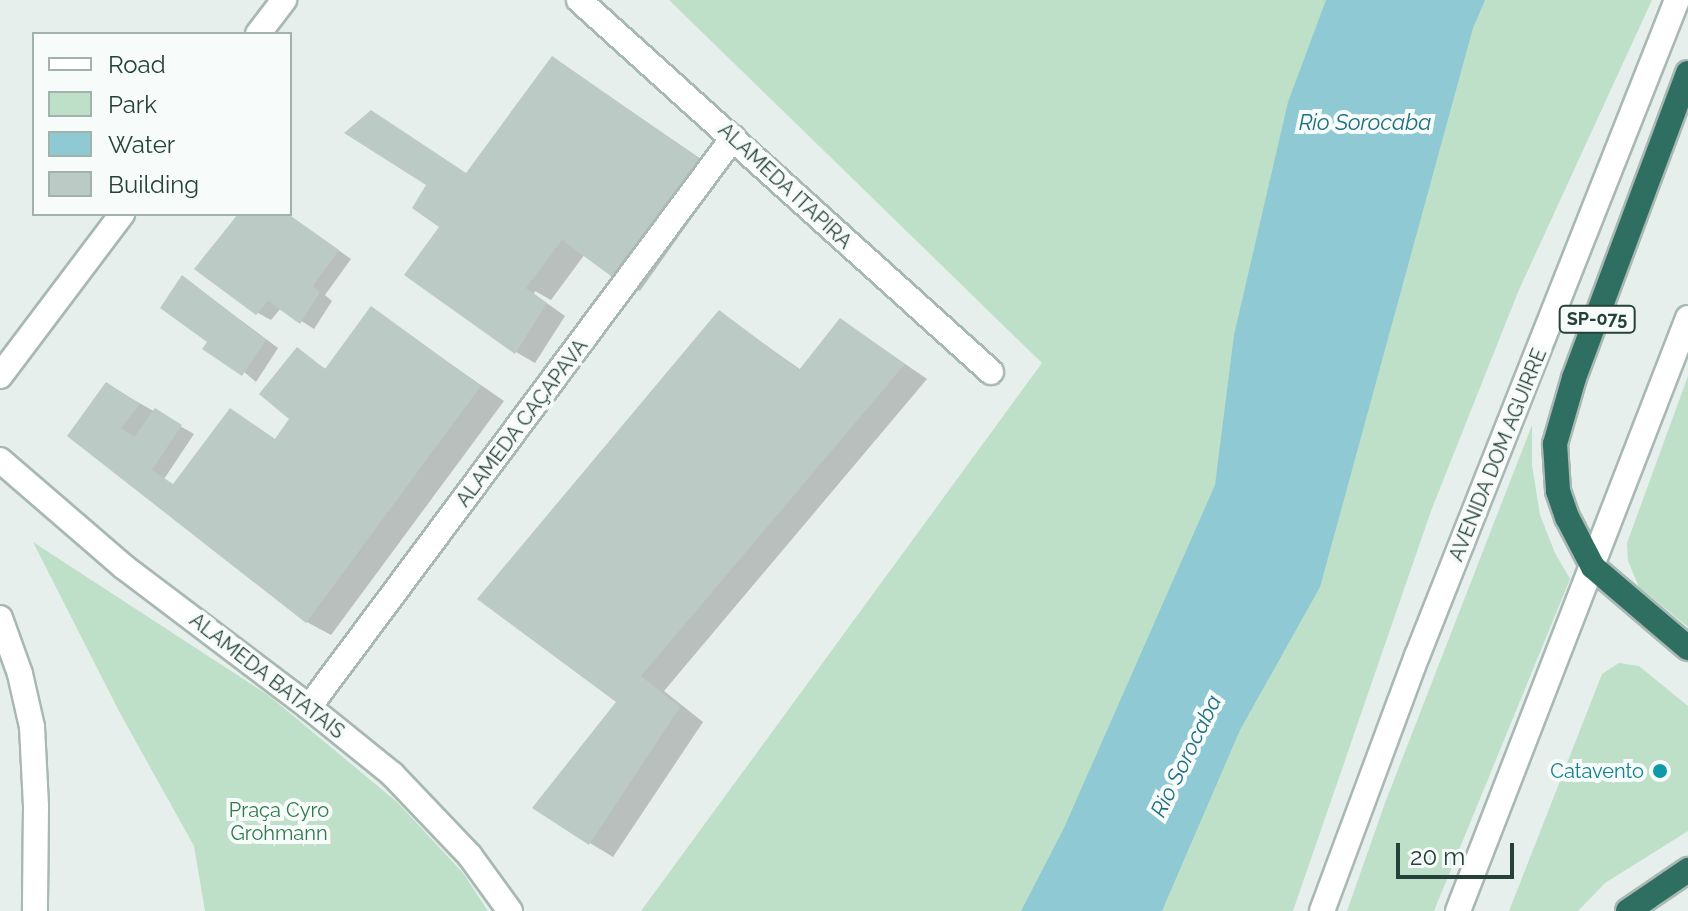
<!DOCTYPE html>
<html>
<head>
<meta charset="utf-8">
<style>
  body { margin:0 }
  #map { position:relative; width:1688px; height:911px; overflow:hidden; background:#e6efeb; font-family:Raleway,sans-serif }
  div>[style] { position:absolute }
  .green>* { inset:0; background:#bfe0c8 }
  .water>* { inset:0; background:#8ec9d4 }
  .shadow>* { inset:0; background:#0003 }
  .building>* { inset:0; background:#bbcac4 }
  .roads { filter:drop-shadow(2px 0 #a8b8b2) drop-shadow(-2px 0 #a8b8b2) drop-shadow(0 2px #a8b8b2) drop-shadow(0 -2px #a8b8b2) }
  .minor>* { height:24px; margin:-12px; padding:0 12px; transform-origin:12px; border-radius:12px; background:#fff }
  .secondary>* { height:24px; margin:-12px; padding:0 12px; transform-origin:12px; border-radius:12px; background:#fff }
  .motorway>* { height:24px; margin:-12px; padding:0 12px; transform-origin:12px; border-radius:12px; background:#2f6f62 }
  .dots>* { width:22px; height:22px; translate:-50% -50%; box-sizing:border-box; border:4px solid #f7fbf9; border-radius:50% }
  span { translate:-50% -50%; white-space:nowrap; text-align:center; line-height:1.15; -webkit-text-stroke:8px #f7fbf9; paint-order:stroke }
  .shield-label span { padding:2px 6px; background:#f7fbf9; border:2px solid; border-radius:6px; -webkit-text-stroke-width:0 }
  .shield-label { font-size:18px; color:#24423a; font-weight:700 }
  .street-label { font-size:20px; color:#24423a }
  .culture-label { font-size:20px; color:#0d838f }
  .right { translate:-100% -50%; text-align:right }
  .park-label { font-size:20px; color:#2d7a4b }
  .water-label { font-size:22px; color:#1c6f80; font-style:italic }
  .legend { position:absolute; left:32px; top:32px; width:260px; height:184px; box-sizing:border-box; background:#f7fbf9; border:2px solid #a3b1ad; margin:0; padding:10px 14px; list-style:none; font-size:24px; color:#24423a }
  .legend li { display:flex; align-items:center; gap:16px; height:40px }
  .legend b { width:40px; border:2px solid #a3b1ad }
  .scale { position:absolute; left:1396px; top:843px; width:118px; height:36px; box-sizing:border-box; border:4px solid #24423a; border-top:0; padding-left:10px; font-size:24px; line-height:28px; white-space:nowrap; color:#24423a; -webkit-text-stroke:6px #f7fbf9; paint-order:stroke }
</style>
</head>
<body>
<div id="map">
  <div class="green">
    <i style="clip-path:polygon(669px 0,1652px 0,1518px 292px,1431px 511px,1293px 911px,641px 911px,1042px 363px)"></i>
    <i style="clip-path:polygon(1688px 376px,1688px 627px,1639px 587px,1628px 561px,1627px 543px)"></i>
    <i style="clip-path:polygon(1532px 425px,1532px 465px,1540px 515px,1555px 553px,1570px 579px,1434px 911px,1347px 911px,1385px 803px)"></i>
    <i style="clip-path:polygon(33px 542px,268px 695px,397px 802px,463px 873px,488px 911px,205px 911px,194px 846px,121px 715px)"></i>
    <i style="clip-path:polygon(1619px 663px,1639px 666px,1688px 706px,1688px 831px,1605px 883px,1578px 911px,1509px 911px,1602px 674px)"></i>
  </div>
  <div class="water">
    <i style="clip-path:polygon(1326px 0,1485px 0,1473px 28px,1320px 587px,1240px 730px,1162px 911px,1021px 911px,1064px 828px,1215px 485px,1234px 335px,1288px 102px)"></i>
  </div>
  <div class="shadow">
    <i style="clip-path:polygon(553px 58px,723px 174px,640px 291px,585px 254px,551px 300px,535px 291px,534px 294px,565px 316px,535px 363px,516px 352px,467px 175px)"></i>
    <i style="clip-path:polygon(239px 214px,287px 214px,351px 259px,325px 295px,332px 301px,314px 329px,281px 308px,271px 320px,258px 313px)"></i>
    <i style="clip-path:polygon(195px 286px,278px 348px,256px 382px,209px 342px)"></i>
    <i style="clip-path:polygon(371px 309px,504px 401px,331px 635px,307px 622px,69px 436px,120px 392px,194px 434px,164px 479px,173px 485px,277px 441px,292px 419px,297px 350px,327px 370px)"></i>
    <i style="clip-path:polygon(720px 313px,801px 370px,841px 320px,927px 379px,664px 691px,703px 722px,613px 857px,590px 843px,618px 701px)"></i>
  </div>
  <div class="building">
    <i style="clip-path:polygon(552px 56px,700px 159px,615px 279px,562px 240px,526px 288px,547px 303px,515px 354px,404px 275px,439px 227px,412px 208px,426px 185px,344px 133px,371px 110px,466px 173px)"></i>
    <i style="clip-path:polygon(238px 214px,288px 214px,339px 250px,313px 286px,320px 292px,300px 324px,268px 301px,256px 315px,194px 269px)"></i>
    <i style="clip-path:polygon(182px 275px,266px 340px,242px 376px,202px 349px,207px 342px,160px 308px)"></i>
    <i style="clip-path:polygon(371px 306px,481px 386px,306px 623px,67px 436px,106px 382px,140px 404px,121px 428px,134px 437px,155px 408px,182px 425px,152px 470px,173px 484px,230px 408px,275px 439px,289px 419px,259px 394px,297px 347px,325px 369px)"></i>
    <i style="clip-path:polygon(719px 310px,799px 370px,840px 318px,905px 364px,641px 676px,680px 707px,589px 845px,532px 808px,616px 702px,477px 599px)"></i>
  </div>
  <div class="roads">
    <div class="minor">
      <i style="left:579px;top:0;width:555px;rotate:42.08deg"></i>
      <i style="left:258px;top:34px;width:43px;rotate:-52.6deg"></i>
      <i style="left:0;top:376px;width:203px;rotate:-53deg"></i>
      <i style="left:0;top:460px;width:164px;rotate:40.8deg"></i>
      <i style="left:124px;top:567px;width:232px;rotate:37.1deg"></i>
      <i style="left:309px;top:707px;width:107px;rotate:38.9deg"></i>
      <i style="left:392px;top:774px;width:113px;rotate:46.4deg"></i>
      <i style="left:470px;top:856px;width:68px;rotate:54deg"></i>
      <i style="left:0;top:618px;width:59px;rotate:70.3deg"></i>
      <i style="left:20px;top:674px;width:54px;rotate:77.2deg"></i>
      <i style="left:32px;top:727px;width:80px;rotate:87.1deg"></i>
      <i style="left:36px;top:807px;width:104px;rotate:90.6deg"></i>
      <i style="left:309px;top:707px;width:710px;rotate:-53.31deg"></i>
    </div>
    <div class="secondary">
      <i style="left:1322px;top:911px;width:272px;rotate:-69.6deg"></i>
      <i style="left:1417px;top:656px;width:706px;rotate:-68.38deg"></i>
      <i style="left:1458px;top:911px;width:636px;rotate:-68.8deg"></i>
    </div>
    <div class="motorway">
      <i style="left:1688px;top:73px;width:326px;rotate:110.5deg"></i>
      <i style="left:1574px;top:378px;width:69px;rotate:106.1deg"></i>
      <i style="left:1555px;top:444px;width:47px;rotate:86.3deg"></i>
      <i style="left:1558px;top:491px;width:28px;rotate:71deg"></i>
      <i style="left:1567px;top:517px;width:56px;rotate:62.5deg"></i>
      <i style="left:1593px;top:567px;width:125px;rotate:40.5deg"></i>
      <i style="left:1628px;top:911px;width:73px;rotate:-34.3deg"></i>
    </div>
  </div>
  <div class="dots">
    <i style="left:1660px;top:771px;background:#0f9aa8"></i>
  </div>
  <div class="shield-label">
    <span style="left:1597px;top:319px">SP-075</span>
  </div>
  <div class="street-label">
    <span style="left:785px;top:186px;rotate:43deg">ALAMEDA ITAPIRA</span>
    <span style="left:522px;top:423px;rotate:-53deg">ALAMEDA CAÇAPAVA</span>
    <span style="left:1498px;top:455px;rotate:-68deg">AVENIDA DOM AGUIRRE</span>
    <span style="left:267px;top:676px;rotate:38deg">ALAMEDA BATATAIS</span>
  </div>
  <div class="culture-label">
    <span class="right" style="left:1644px;top:771px">Catavento</span>
  </div>
  <div class="park-label">
    <span style="left:279px;top:822px">Praça Cyro<br>Grohmann</span>
  </div>
  <div class="water-label">
    <span style="left:1365px;top:123px">Rio Sorocaba</span>
    <span style="left:1186px;top:756px;rotate:-64deg">Rio Sorocaba</span>
  </div>
  <ul class="legend">
  <li><b style="height:10px;background:#fff"></b>Road</li>
  <li><b style="height:22px;background:#bfe0c8"></b>Park</li>
  <li><b style="height:22px;background:#8ec9d4"></b>Water</li>
  <li><b style="height:22px;background:#bbcac4"></b>Building</li>
  </ul>
  <div class="scale">20 m</div>
</div>
</body>
</html>
